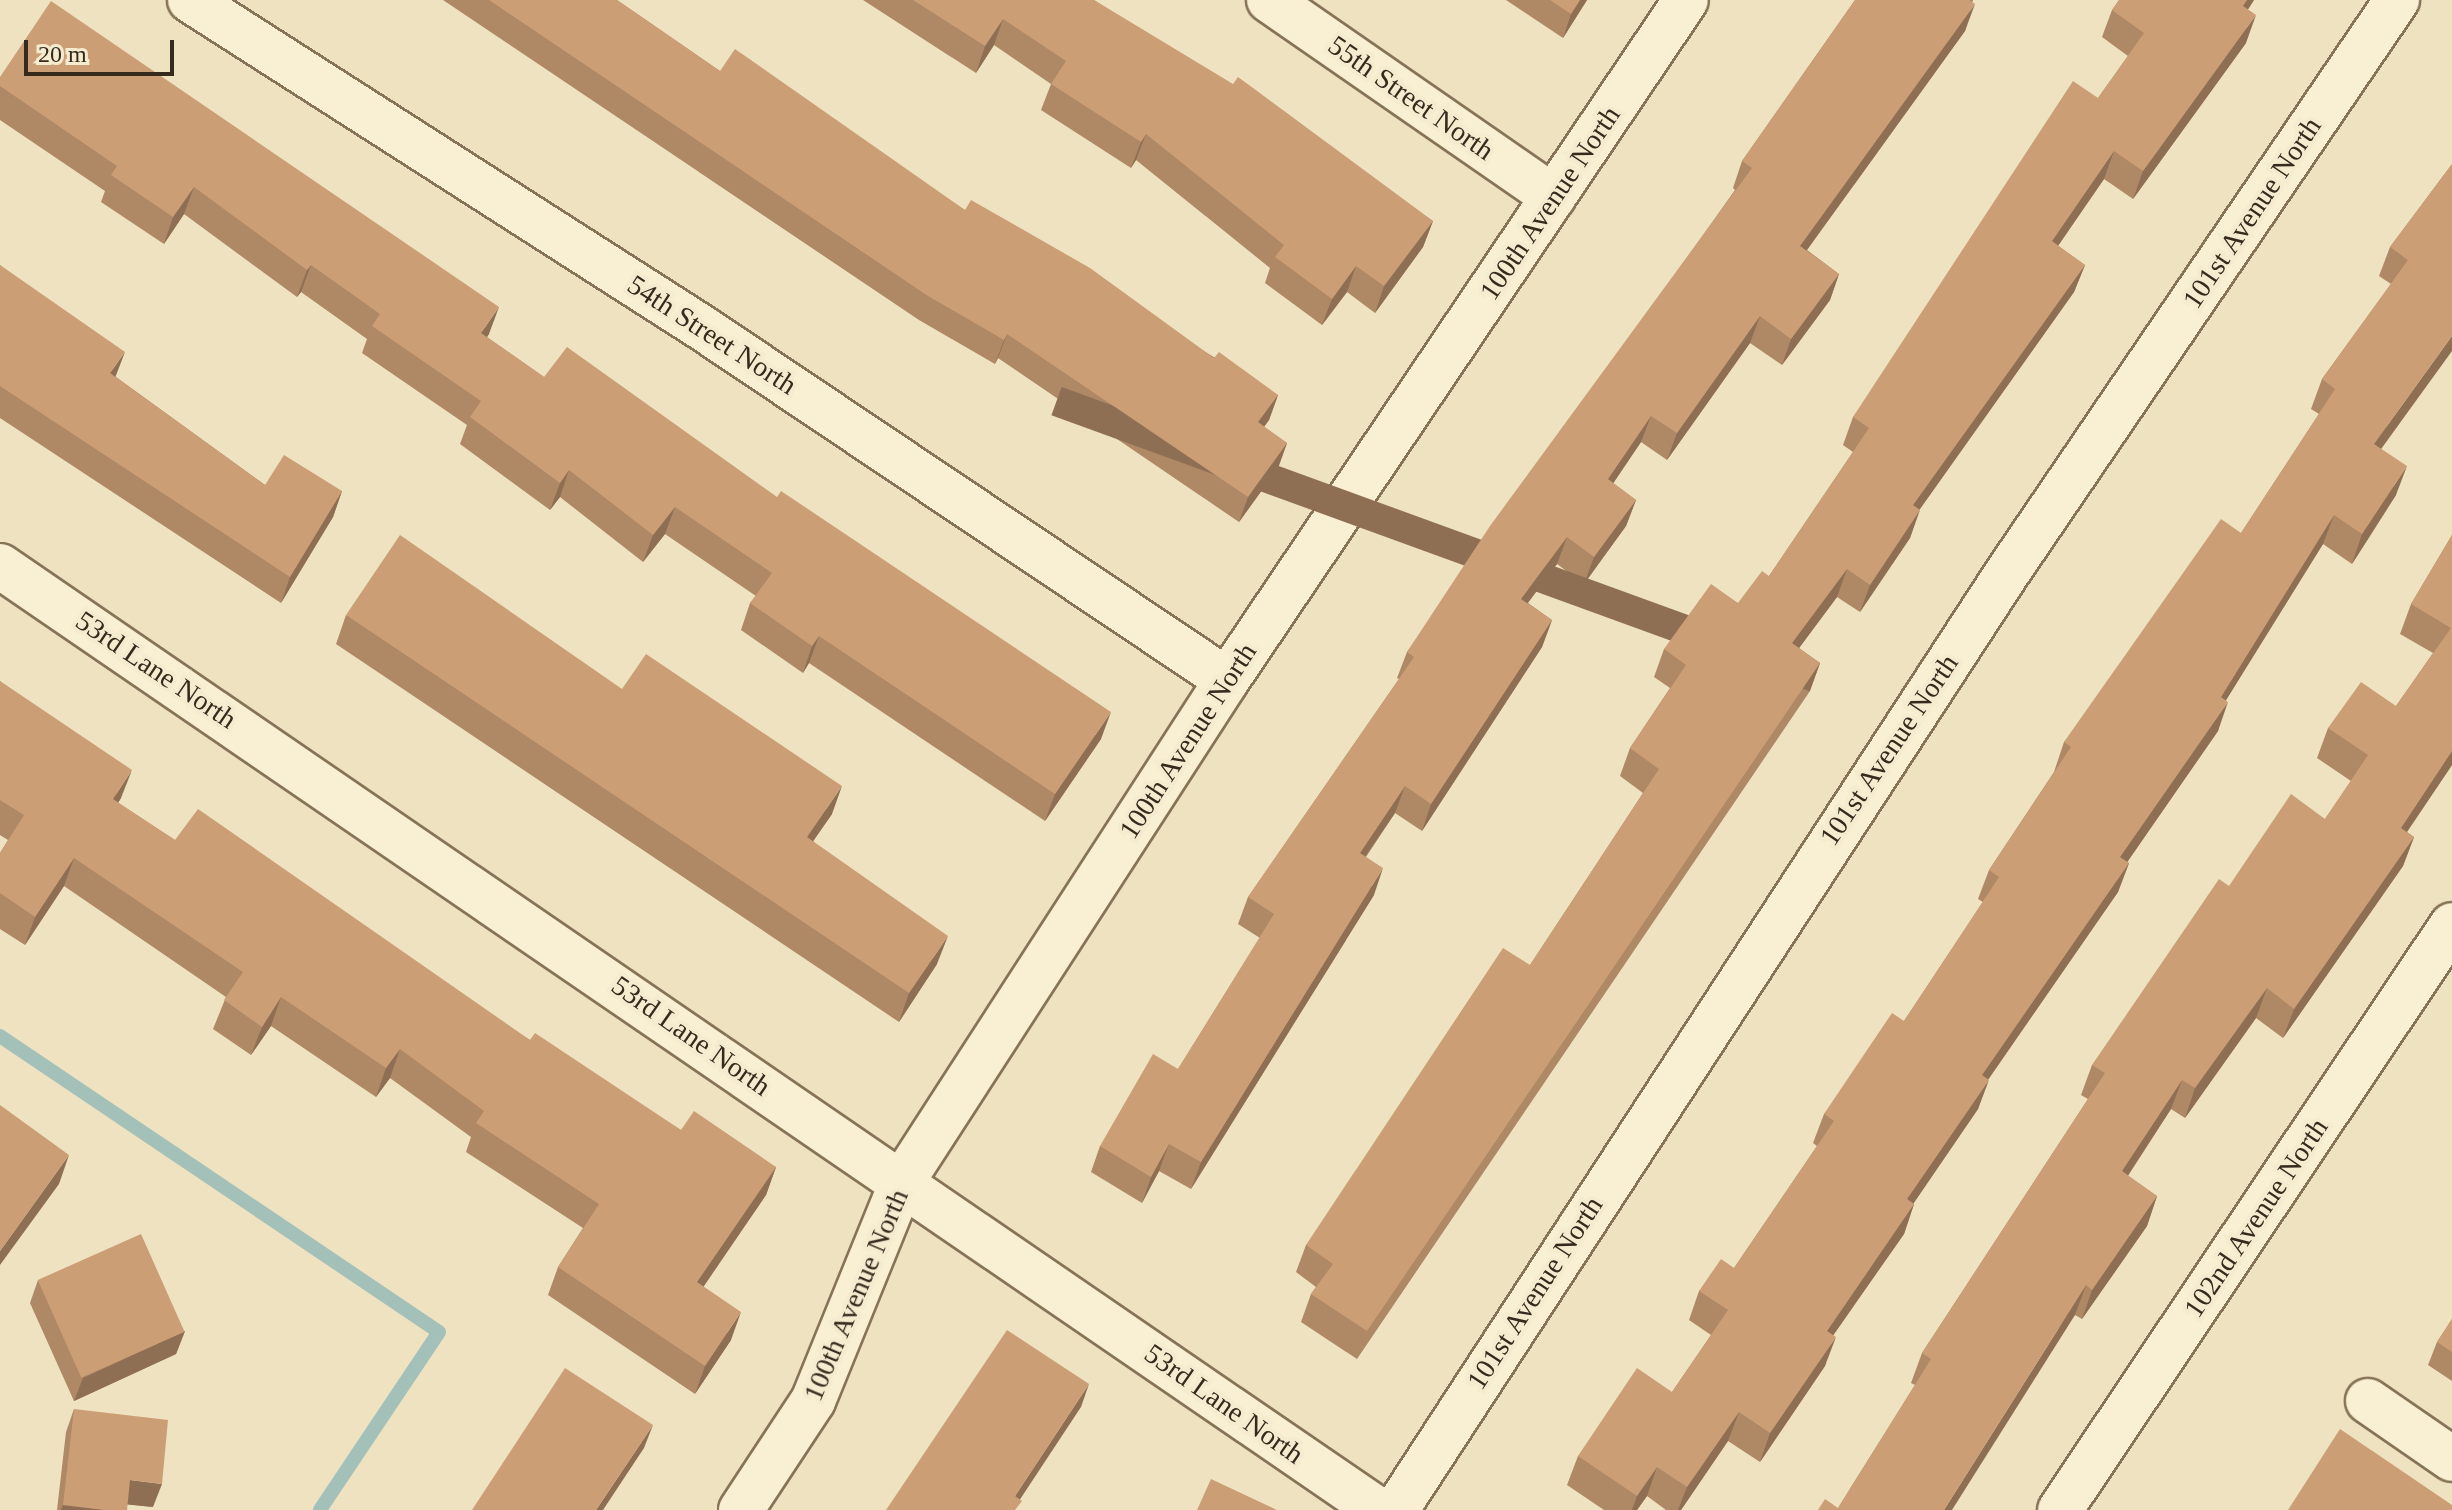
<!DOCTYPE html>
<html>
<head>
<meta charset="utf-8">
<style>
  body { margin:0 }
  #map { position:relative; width:2452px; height:1510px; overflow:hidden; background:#eee2c0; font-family:Georgia,serif }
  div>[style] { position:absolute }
  .stream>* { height:14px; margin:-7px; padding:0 7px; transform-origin:7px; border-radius:7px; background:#a3c0b9 }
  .roads { filter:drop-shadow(2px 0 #877358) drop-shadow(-2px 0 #877358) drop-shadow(0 2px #877358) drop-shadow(0 -2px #877358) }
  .street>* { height:44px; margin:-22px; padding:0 22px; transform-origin:22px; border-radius:22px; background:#f9efd3 }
  .secondary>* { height:44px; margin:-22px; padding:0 22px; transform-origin:22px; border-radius:22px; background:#f9efd3 }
  .wall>* { inset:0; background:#af8865 }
  .shaded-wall>* { inset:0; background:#8f6f53; transform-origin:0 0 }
  .building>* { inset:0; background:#cc9e76; transform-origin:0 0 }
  span { translate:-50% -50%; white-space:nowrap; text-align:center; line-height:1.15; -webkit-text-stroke:8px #f5ecd0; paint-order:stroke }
  .street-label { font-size:28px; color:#362a1d }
  .scale { position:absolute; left:24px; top:40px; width:150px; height:36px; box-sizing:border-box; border:4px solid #362a1d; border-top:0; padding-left:10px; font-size:24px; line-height:28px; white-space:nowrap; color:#362a1d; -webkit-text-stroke:6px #f5ecd0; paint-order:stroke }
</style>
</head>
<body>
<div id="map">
  <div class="stream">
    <i style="left:0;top:1036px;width:529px;rotate:33.99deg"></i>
    <i style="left:439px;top:1332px;width:214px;rotate:123.8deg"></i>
  </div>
  <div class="roads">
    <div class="street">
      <i style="left:190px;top:0;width:607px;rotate:32.62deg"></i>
      <i style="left:701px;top:327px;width:633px;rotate:33.87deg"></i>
      <i style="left:1269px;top:0;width:346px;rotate:34.7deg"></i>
      <i style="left:0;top:566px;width:1670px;rotate:34.41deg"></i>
      <i style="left:2368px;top:1401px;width:102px;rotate:34.6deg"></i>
      <i style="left:741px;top:1510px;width:131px;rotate:-56.6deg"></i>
      <i style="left:813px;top:1401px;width:236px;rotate:-67.9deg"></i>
      <i style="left:902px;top:1182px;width:598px;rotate:-57.08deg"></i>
      <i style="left:1227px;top:680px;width:820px;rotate:-55.98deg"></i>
      <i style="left:1396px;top:1510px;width:1115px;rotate:-56.89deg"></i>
      <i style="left:2005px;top:576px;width:697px;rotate:-55.76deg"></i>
    </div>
    <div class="secondary">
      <i style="left:2060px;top:1510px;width:704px;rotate:-56.17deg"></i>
    </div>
  </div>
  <div class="wall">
    <i style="clip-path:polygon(443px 0,617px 0,720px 71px,965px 210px,1278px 395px,1269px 420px,1264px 427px,1287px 443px,1278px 468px,1239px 522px,998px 358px,995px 364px,919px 320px)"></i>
    <i style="clip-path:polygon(863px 0,1094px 0,1433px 221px,1423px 247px,1375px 313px,1347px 292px,1322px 325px,1265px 283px,1270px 268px,1136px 160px,1131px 168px,1041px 110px,1051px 84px,994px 45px,976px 73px)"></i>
    <i style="clip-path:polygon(1506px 0,1587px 0,1563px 38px)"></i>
    <i style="clip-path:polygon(1855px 0,1973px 0,1965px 31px,1807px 250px,1839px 274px,1830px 300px,1782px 365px,1750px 343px,1667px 460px,1641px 442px,1613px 483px,1636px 500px,1626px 526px,1584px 584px,1557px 564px,1528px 603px,1552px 620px,1542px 647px,1422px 831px,1395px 813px,1366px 857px,1374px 895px,1191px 1189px,1159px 1171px,1142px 1203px,1091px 1172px,1100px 1146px,1178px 1069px,1260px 938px,1238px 924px,1248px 897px,1399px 679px,1397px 678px,1407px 652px,1735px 190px,1733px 188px,1742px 161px)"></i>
    <i style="clip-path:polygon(2119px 0,2254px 0,2248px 9px,2246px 43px,2133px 199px,2104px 179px,2058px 246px,2085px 265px,2074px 292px,1919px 510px,1910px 538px,1860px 612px,1837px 597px,1799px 648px,1820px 663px,1810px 691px,1357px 1359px,1301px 1322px,1311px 1294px,1316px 1287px,1296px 1272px,1306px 1245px,1530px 965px,1643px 793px,1620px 776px,1630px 748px,1670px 688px,1654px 677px,1664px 649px,1738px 603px,1769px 576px,1853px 452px,1843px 445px,1853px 417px,2098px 98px,2128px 56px,2102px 37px,2112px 10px)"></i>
    <i style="clip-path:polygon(0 77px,489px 334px,487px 337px,544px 377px,1101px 739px,1045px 821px,809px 663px,803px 673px,741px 630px,750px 603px,756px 596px,665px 534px,643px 562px,560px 497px,550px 510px,460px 444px,467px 425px,362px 353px,367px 339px,301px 292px,297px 297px,184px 214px,164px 244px,101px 202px,105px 191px,0 120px)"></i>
    <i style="clip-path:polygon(2452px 164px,2381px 449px,2396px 495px,2352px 564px,2323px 544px,2226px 700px,2218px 731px,2127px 862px,2129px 863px,2118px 892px,1988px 1080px,1978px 1109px,1913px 1204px,1914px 1204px,1904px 1234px,1833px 1335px,1825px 1366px,1760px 1462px,1728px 1441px,1681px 1510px,1666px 1510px,1647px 1496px,1637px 1510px,1604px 1510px,1567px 1485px,1578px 1456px,1672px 1392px,1711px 1335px,1689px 1320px,1699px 1291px,1734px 1268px,1817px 1146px,1813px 1143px,1824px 1114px,1904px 1021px,1983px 902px,1978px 899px,1989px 870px,2054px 772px,2064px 742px,2241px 533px,2319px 414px,2311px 409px,2322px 379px,2391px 284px,2379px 276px,2390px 247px)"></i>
    <i style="clip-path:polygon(0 265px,116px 377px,265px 485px,342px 491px,333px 517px,281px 603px,0 418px)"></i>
    <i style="clip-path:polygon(2452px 535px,2452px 765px,2407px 832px,2414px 837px,2403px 866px,2283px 1038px,2256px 1018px,2185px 1118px,2171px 1109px,2128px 1176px,2157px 1196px,2147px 1226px,2082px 1319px,2075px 1315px,1838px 1508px,1915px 1385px,1911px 1383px,1922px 1353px,2088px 1099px,2081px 1095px,2092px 1065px,2229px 886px,2325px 819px,2351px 781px,2317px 758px,2328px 728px,2396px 706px,2433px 653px,2400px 634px,2411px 604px)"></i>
    <i style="clip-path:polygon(346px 615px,622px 689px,832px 814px,813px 841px,937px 964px,899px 1022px,336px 644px)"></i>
    <i style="clip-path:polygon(0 681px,121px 798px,118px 803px,175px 840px,530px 1040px,681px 1130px,776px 1167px,766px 1195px,703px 1286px,731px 1340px,695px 1394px,548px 1295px,558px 1267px,583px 1228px,466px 1152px,471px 1137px,390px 1078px,376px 1097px,271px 1026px,251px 1055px,213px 1029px,226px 997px,64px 886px,25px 945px,0 929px,0 853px,8px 840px,0 835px)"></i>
    <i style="clip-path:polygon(38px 1280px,185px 1331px,176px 1354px,74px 1401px,30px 1303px)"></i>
    <i style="clip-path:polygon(2452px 1319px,2452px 1381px,2428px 1365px,2437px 1342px)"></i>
    <i style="clip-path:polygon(74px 1409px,153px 1507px,127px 1504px,127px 1510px,57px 1510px,66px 1432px)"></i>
  </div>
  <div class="shaded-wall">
    <i style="clip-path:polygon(1580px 0,1587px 0,1563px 38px,1571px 14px)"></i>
    <i style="clip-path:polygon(2247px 0,2254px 0,2233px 33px,2243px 6px)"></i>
    <i style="clip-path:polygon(1975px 4px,1965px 31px,1791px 272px,1800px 246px)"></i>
    <i style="clip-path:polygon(2256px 15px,2246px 43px,2133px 199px,2143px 171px)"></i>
    <i style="clip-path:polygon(1003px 19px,994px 45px,976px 73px,985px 46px)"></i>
    <i style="clip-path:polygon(1146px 134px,1136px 160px,1131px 168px,1141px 142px)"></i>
    <i style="clip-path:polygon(2114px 151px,2104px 179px,2042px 269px,2052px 241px)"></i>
    <i style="clip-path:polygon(194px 187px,184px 214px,164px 244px,173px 217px)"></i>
    <i style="clip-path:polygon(1433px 221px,1423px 247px,1375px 313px,1384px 286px)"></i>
    <i style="clip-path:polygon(311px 265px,301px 292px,297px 297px,307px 270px)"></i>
    <i style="clip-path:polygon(2085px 265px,2074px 292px,1903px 533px,1913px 505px)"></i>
    <i style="clip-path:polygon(1356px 266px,1347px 292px,1322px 325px,1332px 299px)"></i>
    <i style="clip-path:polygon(1839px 274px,1830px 300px,1782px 365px,1791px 339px)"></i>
    <i style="clip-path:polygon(499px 307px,489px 334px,471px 360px,481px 333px)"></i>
    <i style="clip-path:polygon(1760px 316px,1750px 343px,1667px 460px,1677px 433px)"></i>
    <i style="clip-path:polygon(1007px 334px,998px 358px,995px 364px,1004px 340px)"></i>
    <i style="clip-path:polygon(2452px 336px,2452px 351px,2363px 474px,2374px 444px)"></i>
    <i style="clip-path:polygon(125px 352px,115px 378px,110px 373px)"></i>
    <i style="clip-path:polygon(1278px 395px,1269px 420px,1249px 447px,1258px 422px)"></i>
    <i style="clip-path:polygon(1651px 416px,1641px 442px,1598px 506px,1608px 479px)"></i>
    <i style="clip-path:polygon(1287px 443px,1278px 468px,1239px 522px,1248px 497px)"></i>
    <i style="clip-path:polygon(2407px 466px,2396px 495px,2352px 564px,2362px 534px)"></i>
    <i style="clip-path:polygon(569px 470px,560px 497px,550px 510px,560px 483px)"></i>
    <i style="clip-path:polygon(342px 491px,333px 517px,281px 603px,290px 577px)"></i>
    <i style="clip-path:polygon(1636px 500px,1626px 526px,1584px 584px,1594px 557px)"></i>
    <i style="clip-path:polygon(675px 507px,665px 534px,643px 562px,653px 535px)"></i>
    <i style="clip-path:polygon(1920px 510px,1910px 538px,1860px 612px,1870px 585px)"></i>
    <i style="clip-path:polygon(2334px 515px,2323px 544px,2210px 726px,2221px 697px)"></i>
    <i style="clip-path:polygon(1567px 537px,1557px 564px,1511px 625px,1521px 599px)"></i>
    <i style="clip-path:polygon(1847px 569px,1837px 597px,1782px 671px,1792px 643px)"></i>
    <i style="clip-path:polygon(1552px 620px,1542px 647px,1422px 831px,1431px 804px)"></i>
    <i style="clip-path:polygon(819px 636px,809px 663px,803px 673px,812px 646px)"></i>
    <i style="left:1820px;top:663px;width:30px;height:807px;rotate:110deg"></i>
    <i style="clip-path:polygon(2228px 702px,2218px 731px,2110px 887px,2120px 857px)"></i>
    <i style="clip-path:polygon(1111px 712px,1101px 739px,1045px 821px,1055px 794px)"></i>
    <i style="clip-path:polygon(2452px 751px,2452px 765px,2390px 857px,2401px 828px)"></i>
    <i style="clip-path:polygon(132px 770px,121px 798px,102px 828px,113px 799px)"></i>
    <i style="clip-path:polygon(842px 786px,832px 814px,796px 866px,807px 837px)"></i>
    <i style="clip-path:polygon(1405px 786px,1395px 813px,1350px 879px,1360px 853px)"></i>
    <i style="clip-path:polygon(2414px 837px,2403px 866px,2283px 1038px,2294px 1009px)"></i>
    <i style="clip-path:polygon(74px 858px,64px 886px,25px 945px,35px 917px)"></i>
    <i style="clip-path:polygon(2129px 863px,2118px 892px,1971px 1104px,1982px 1075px)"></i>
    <i style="clip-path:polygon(1383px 868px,1374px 895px,1191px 1189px,1201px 1162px)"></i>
    <i style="clip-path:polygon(948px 936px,937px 964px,899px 1022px,909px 993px)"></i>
    <i style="clip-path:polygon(2267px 988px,2256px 1018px,2185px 1118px,2195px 1088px)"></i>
    <i style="clip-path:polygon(281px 997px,271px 1026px,251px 1055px,262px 1027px)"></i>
    <i style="clip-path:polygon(400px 1049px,390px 1078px,376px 1097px,386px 1068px)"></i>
    <i style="clip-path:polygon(1989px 1080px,1978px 1109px,1896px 1229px,1907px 1199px)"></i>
    <i style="clip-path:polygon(2182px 1080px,2171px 1109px,2111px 1201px,2122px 1171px)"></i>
    <i style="clip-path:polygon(1169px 1144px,1159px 1171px,1142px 1203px,1151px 1177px)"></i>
    <i style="clip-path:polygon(69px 1155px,59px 1184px,0 1265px,0 1251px)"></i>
    <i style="clip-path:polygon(776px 1167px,766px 1195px,687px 1311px,697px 1282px)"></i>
    <i style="clip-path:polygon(2157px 1196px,2147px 1226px,2082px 1319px,2092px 1290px)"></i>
    <i style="clip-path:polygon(1914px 1204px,1904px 1234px,1816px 1360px,1827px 1331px)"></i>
    <i style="clip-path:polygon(2086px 1285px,2075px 1315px,1952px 1510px,1944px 1510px)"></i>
    <i style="clip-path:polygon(741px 1312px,731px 1340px,695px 1394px,705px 1366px)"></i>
    <i style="clip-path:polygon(185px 1331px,176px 1354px,74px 1401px,83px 1378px)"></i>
    <i style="clip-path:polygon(1836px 1337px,1825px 1366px,1760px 1462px,1770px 1433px)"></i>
    <i style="clip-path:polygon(1089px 1384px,1081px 1407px,1013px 1510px,1015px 1496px)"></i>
    <i style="clip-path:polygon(1739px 1412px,1728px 1441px,1681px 1510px,1678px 1510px,1687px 1487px)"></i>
    <i style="clip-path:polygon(653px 1425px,644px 1448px,603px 1510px,596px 1510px)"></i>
    <i style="clip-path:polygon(1657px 1467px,1647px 1496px,1637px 1510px,1632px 1510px,1637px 1496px)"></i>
    <i style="clip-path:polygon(130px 1480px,162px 1484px,153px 1507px,122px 1504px)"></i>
    <i style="clip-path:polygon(63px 1505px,105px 1510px,61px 1510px)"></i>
  </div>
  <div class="building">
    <i style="clip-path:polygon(489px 0,617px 0,720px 71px,735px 49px,965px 210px,971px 200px,1090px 268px,1214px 358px,1219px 352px,1278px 395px,1258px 422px,1287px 443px,1248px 497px,1007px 334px,1004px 340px,928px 296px)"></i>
    <i style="clip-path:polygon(913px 0,1094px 0,1233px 84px,1238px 77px,1433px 221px,1384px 286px,1356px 266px,1332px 299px,1275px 257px,1284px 245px,1146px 134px,1141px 142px,1051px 84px,1066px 61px,1003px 19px,985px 46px)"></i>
    <i style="clip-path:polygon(1550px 0,1580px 0,1571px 14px)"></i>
    <i style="clip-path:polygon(1855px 0,1969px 0,1975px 4px,1800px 246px,1839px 274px,1791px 339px,1760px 316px,1677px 433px,1651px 416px,1608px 479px,1636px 500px,1594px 557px,1567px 537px,1521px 599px,1552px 620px,1431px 804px,1405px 786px,1360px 853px,1383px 868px,1201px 1162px,1169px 1144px,1151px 1177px,1100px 1146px,1153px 1054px,1178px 1069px,1274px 914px,1248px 897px,1414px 657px,1407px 652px,1490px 526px,1752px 168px,1742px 161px)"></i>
    <i style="clip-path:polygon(2119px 0,2247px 0,2243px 6px,2256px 15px,2143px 171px,2114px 151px,2052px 241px,2085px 265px,1913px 505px,1920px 510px,1870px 585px,1847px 569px,1792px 643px,1820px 663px,1367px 1331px,1311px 1294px,1333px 1264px,1306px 1245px,1503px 948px,1530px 965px,1659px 769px,1630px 748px,1686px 665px,1664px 649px,1711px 584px,1738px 603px,1762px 571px,1769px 576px,1869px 428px,1853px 417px,2073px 81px,2098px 98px,2144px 33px,2112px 10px)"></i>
    <i style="clip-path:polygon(51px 1px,499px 307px,481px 333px,544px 377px,567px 347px,777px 497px,781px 491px,1111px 712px,1055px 794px,819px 636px,812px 646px,750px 603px,772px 573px,675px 507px,653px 535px,569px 470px,560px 483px,470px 417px,481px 401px,372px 326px,380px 314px,311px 265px,307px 270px,194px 187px,173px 217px,111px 175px,117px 166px,0 86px,0 77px)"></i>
    <i style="clip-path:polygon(2452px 164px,2452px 336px,2374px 444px,2407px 466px,2362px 534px,2334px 515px,2221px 697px,2228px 702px,2120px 857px,2129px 863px,1982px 1075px,1989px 1080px,1907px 1199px,1914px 1204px,1827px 1331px,1836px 1337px,1770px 1433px,1739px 1412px,1687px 1487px,1657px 1467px,1637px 1496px,1578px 1456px,1637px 1368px,1672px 1392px,1728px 1310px,1699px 1291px,1721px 1259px,1734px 1268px,1834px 1121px,1824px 1114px,1892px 1013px,1904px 1021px,1999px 877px,1989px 870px,2071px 747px,2064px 742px,2221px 519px,2241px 533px,2335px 389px,2322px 379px,2408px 260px,2390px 247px)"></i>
    <i style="clip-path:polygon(0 265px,125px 352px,110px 373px,265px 485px,284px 455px,342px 491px,290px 577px,0 386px)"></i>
    <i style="clip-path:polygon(400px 535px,622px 689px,646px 654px,842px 786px,807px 837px,948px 936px,909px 993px,346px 615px)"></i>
    <i style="clip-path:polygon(2452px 535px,2452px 751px,2401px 828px,2414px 837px,2294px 1009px,2267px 988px,2195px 1088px,2182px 1080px,2122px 1171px,2157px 1196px,2092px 1290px,2086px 1285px,1944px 1510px,1818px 1510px,1825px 1499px,1838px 1508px,1931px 1359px,1922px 1353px,2105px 1073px,2092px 1065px,2219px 879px,2229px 886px,2291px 794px,2325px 819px,2368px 755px,2328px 728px,2361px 682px,2396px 706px,2451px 628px,2411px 604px)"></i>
    <i style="clip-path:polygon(0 681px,132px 770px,113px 799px,175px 840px,198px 809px,530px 1040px,535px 1033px,681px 1130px,694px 1111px,776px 1167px,697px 1282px,741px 1312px,705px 1366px,558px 1267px,599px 1204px,476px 1123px,484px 1111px,400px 1049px,386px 1068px,281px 997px,262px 1027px,224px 1000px,243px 972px,74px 858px,35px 917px,0 893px,0 853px,24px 815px,0 800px)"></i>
    <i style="clip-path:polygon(0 1105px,69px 1155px,0 1251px)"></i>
    <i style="left:141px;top:1234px;width:107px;height:113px;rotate:66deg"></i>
    <i style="clip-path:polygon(2452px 1319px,2452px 1352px,2437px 1342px)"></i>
    <i style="clip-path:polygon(1007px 1330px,1089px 1384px,1015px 1496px,1022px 1501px,1015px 1510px,886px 1510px)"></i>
    <i style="clip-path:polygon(565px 1368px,653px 1425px,596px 1510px,472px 1510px)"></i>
    <i style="clip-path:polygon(74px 1409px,168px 1420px,162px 1484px,130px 1480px,127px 1510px,105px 1510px,63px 1505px)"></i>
    <i style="clip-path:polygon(2340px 1429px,2452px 1505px,2452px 1510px,2288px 1510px)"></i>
    <i style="clip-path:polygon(1211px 1479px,1277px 1510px,1197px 1510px)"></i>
  </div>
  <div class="street-label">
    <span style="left:1411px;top:98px;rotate:35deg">55th Street North</span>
    <span style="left:1550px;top:203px;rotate:-56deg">100th Avenue North</span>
    <span style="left:2252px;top:213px;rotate:-56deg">101st Avenue North</span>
    <span style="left:712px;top:335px;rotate:33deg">54th Street North</span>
    <span style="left:156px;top:670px;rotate:34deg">53rd Lane North</span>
    <span style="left:1188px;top:741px;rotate:-57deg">100th Avenue North</span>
    <span style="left:1889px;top:750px;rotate:-56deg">101st Avenue North</span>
    <span style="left:691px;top:1036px;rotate:35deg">53rd Lane North</span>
    <span style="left:2256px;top:1218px;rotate:-56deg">102nd Avenue North</span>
    <span style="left:1535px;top:1293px;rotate:-57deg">101st Avenue North</span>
    <span style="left:856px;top:1295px;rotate:-67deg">100th Avenue North</span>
    <span style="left:1224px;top:1404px;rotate:35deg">53rd Lane North</span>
  </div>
  <div class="scale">20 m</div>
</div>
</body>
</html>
